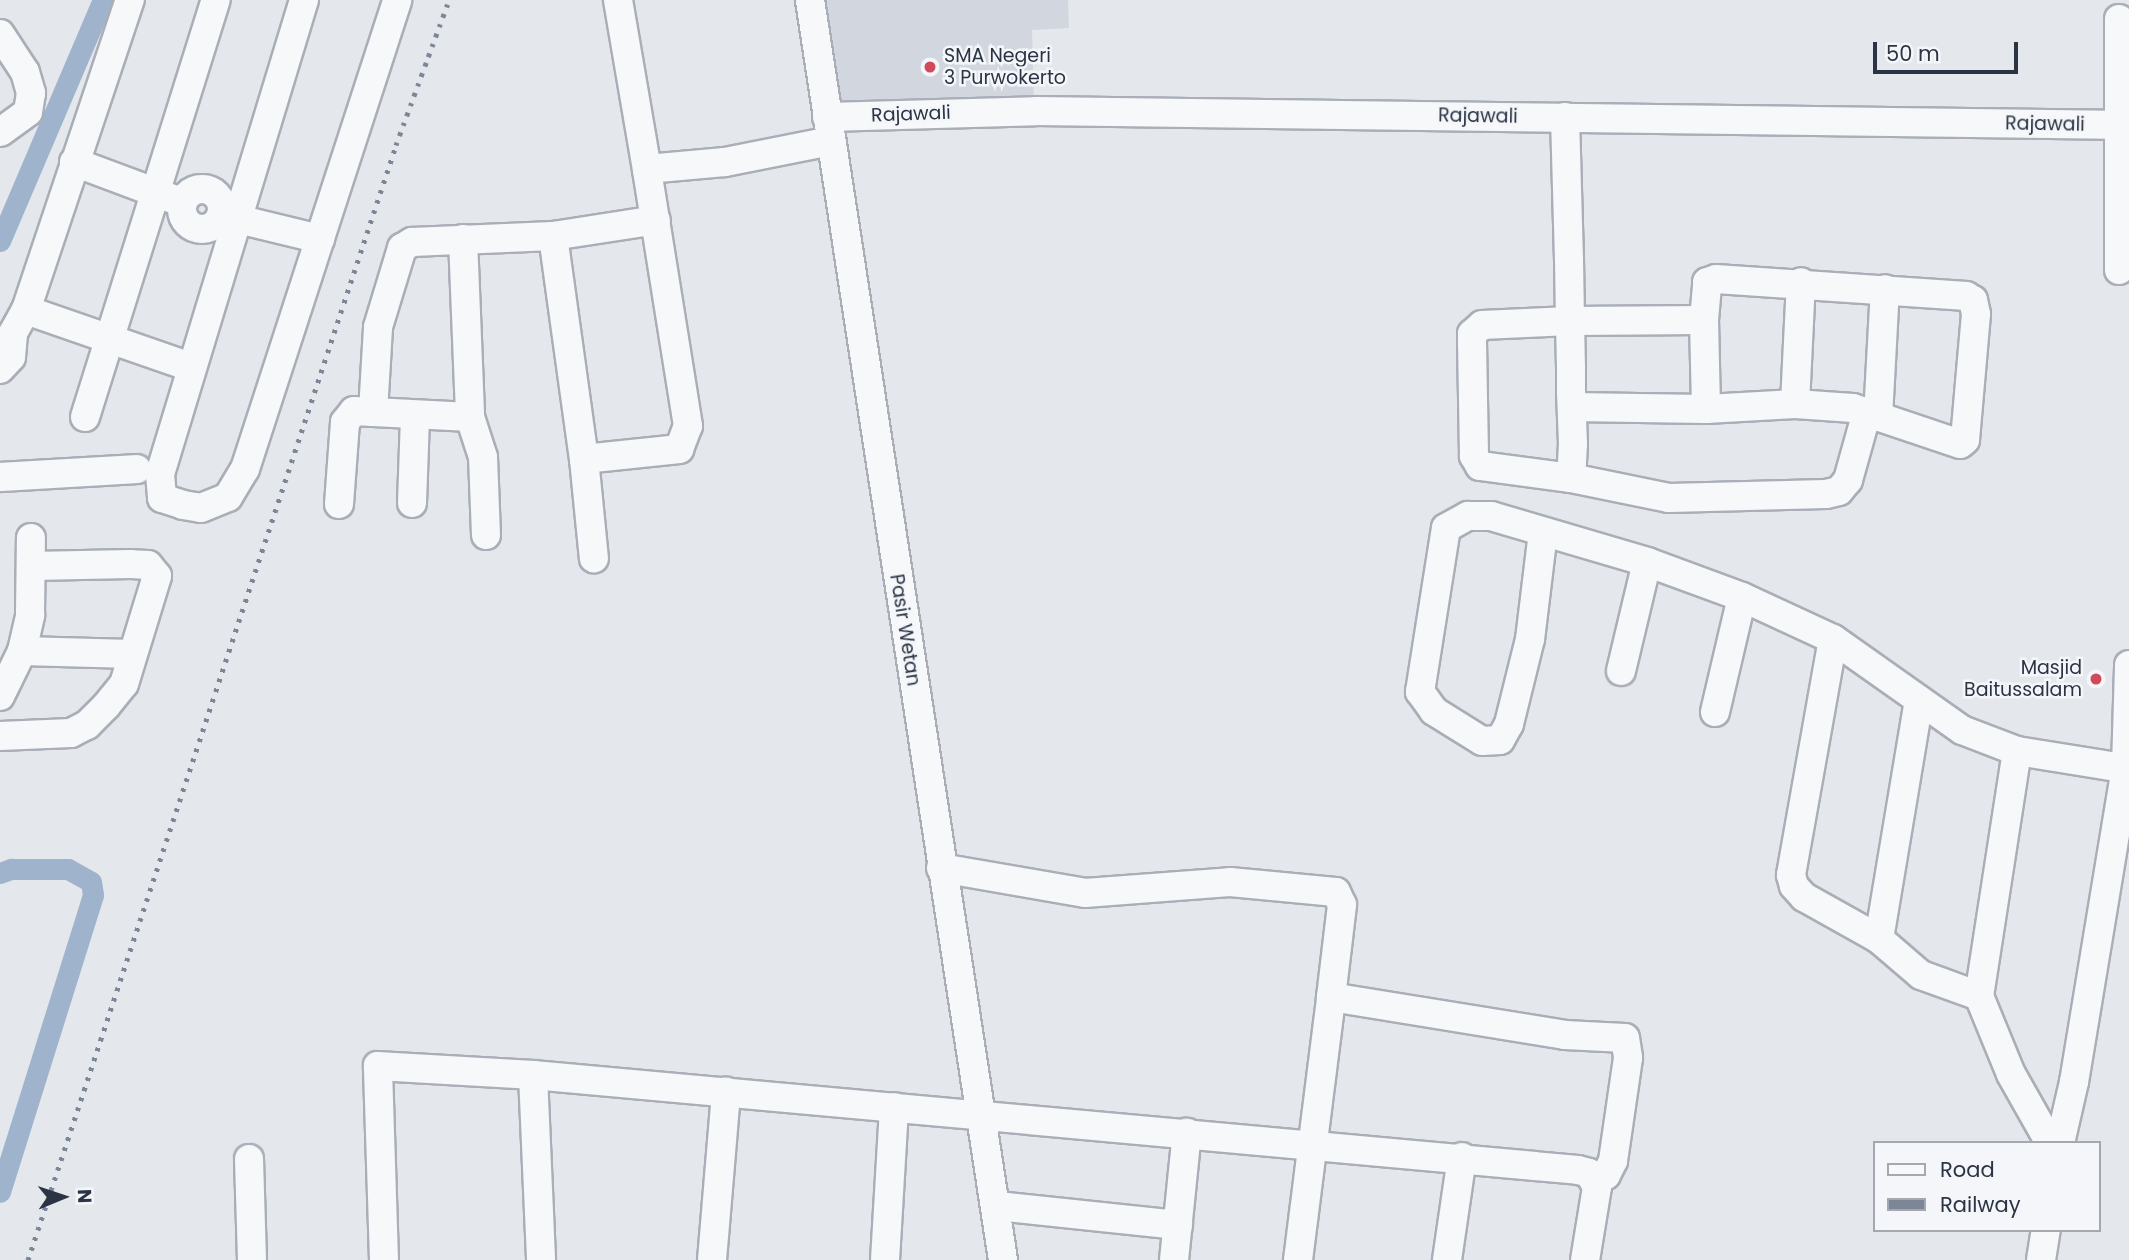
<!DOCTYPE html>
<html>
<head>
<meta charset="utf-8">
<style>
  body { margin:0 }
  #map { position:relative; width:2129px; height:1260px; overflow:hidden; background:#e4e7ec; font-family:Poppins,sans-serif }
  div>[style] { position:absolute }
  .built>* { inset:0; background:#d2d6de }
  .canal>* { height:21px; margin:-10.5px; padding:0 10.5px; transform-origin:10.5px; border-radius:10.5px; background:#9fb4cc }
  .roads { filter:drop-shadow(2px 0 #a9aeb7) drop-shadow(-2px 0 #a9aeb7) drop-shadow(0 2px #a9aeb7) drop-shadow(0 -2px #a9aeb7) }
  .minor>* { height:28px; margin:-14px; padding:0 14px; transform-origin:14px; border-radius:14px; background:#f7f8fa }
  .minor>.ring { margin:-14px; padding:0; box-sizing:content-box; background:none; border:28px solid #f7f8fa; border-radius:50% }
  .rail>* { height:5px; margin-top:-2.5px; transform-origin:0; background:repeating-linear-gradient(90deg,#7d8696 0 3.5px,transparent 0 10.5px) }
  .dots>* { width:19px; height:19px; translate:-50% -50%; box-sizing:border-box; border:4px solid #f4f6f9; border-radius:50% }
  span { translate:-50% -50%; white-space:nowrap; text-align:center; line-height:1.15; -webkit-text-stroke:5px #f4f6f9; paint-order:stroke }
  .poi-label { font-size:19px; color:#2b3445 }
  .left { translate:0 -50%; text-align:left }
  .right { translate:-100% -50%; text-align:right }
  .street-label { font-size:19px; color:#2b3445 }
  .legend { position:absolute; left:1873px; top:1141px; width:228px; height:91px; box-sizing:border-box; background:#f4f6f9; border:2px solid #a4a8b1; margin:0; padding:9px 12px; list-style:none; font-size:21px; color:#2b3445 }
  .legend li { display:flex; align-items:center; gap:14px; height:35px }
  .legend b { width:35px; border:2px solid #a4a8b1 }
  .north { position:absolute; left:28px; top:1162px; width:70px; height:70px; -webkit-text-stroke:5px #f4f6f9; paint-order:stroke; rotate:88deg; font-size:19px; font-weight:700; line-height:28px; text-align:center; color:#2b3445 }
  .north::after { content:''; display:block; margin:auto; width:24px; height:32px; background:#2b3445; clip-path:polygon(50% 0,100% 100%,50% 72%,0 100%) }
  .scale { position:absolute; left:1873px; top:42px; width:145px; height:32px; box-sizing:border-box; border:4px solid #2b3445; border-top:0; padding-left:9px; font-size:21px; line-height:24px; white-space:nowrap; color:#2b3445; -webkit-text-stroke:5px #f4f6f9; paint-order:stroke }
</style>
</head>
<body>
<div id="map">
  <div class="built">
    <i style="clip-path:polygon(818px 0,1068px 0,1069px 28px,1032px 30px,1034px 104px,832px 108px)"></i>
  </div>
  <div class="canal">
    <i style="left:0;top:241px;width:262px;rotate:-66.9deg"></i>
    <i style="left:0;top:873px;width:12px;rotate:-20deg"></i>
    <i style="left:11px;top:869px;width:57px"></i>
    <i style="left:68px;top:869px;width:26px;rotate:29deg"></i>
    <i style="left:91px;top:882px;width:13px;rotate:81deg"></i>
    <i style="left:93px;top:895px;width:311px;rotate:107.4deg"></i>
  </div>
  <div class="roads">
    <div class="minor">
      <i style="left:304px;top:0;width:495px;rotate:106.9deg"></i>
      <i style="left:160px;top:474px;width:24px;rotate:85deg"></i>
      <i style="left:162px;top:498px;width:22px;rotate:18deg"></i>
      <i style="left:183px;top:505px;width:18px;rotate:9deg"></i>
      <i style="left:201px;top:508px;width:29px;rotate:-22deg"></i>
      <i style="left:228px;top:497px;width:33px;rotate:-59deg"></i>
      <i style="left:245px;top:469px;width:493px;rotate:-72deg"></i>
      <i style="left:618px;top:0;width:171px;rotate:80.3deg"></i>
      <i style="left:810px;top:0;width:1275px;rotate:81.29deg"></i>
      <i style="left:0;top:34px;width:45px;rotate:56.7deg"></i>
      <i style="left:25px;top:72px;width:22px;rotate:74deg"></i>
      <i style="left:31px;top:93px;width:19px;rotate:99deg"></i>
      <i style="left:28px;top:112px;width:34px;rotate:144deg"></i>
      <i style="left:827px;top:117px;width:209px;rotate:-1.6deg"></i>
      <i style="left:1036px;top:111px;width:1093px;rotate:0.73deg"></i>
      <i style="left:1565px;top:117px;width:142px;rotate:88.4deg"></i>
      <i style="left:1569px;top:259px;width:62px;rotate:89.1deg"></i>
      <i style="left:1570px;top:321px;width:47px;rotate:88.8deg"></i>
      <i style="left:1571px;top:368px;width:24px;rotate:90deg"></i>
      <i style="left:1571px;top:392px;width:51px;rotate:87.8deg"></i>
      <i style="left:1573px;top:443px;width:35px;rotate:93deg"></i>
      <i style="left:1571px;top:478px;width:92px;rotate:-172.5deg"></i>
      <i style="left:1480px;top:466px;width:12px;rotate:-121deg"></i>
      <i style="left:1474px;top:456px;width:114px;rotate:-91deg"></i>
      <i style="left:1472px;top:342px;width:8px;rotate:-90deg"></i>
      <i style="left:1472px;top:334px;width:13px;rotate:-42deg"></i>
      <i style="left:1482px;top:325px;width:88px;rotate:-2.6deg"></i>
      <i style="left:1570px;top:321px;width:134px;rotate:-0.4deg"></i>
      <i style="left:1704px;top:320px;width:38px;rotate:-85deg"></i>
      <i style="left:1707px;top:282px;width:9px;rotate:-18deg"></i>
      <i style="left:1716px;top:279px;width:251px;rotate:3.9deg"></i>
      <i style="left:1966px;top:296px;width:8px;rotate:30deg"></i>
      <i style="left:1973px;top:300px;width:14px;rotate:78deg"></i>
      <i style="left:1976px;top:314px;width:126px;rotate:95deg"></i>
      <i style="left:1965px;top:440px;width:6px;rotate:141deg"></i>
      <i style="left:1960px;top:444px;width:113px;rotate:-161.4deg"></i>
      <i style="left:1853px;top:408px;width:58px;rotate:-176.1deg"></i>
      <i style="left:1795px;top:404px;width:89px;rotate:176.8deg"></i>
      <i style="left:1706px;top:409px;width:134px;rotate:-179.1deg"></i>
      <i style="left:74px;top:162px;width:106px;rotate:20.5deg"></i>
      <i class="ring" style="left:182px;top:189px;width:12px;height:12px"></i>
      <i style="left:221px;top:215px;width:102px;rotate:13.6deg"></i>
      <i style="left:553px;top:236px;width:225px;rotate:82.1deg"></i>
      <i style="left:584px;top:459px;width:96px;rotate:-6deg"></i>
      <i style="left:679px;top:449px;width:25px;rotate:-69deg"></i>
      <i style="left:688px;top:426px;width:260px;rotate:-99.1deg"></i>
      <i style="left:647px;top:169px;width:78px;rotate:-5.1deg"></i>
      <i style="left:725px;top:162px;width:108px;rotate:-11.2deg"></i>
      <i style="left:463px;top:239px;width:178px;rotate:87.7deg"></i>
      <i style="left:2119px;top:270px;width:251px;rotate:-90deg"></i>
      <i style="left:26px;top:310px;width:175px;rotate:19.1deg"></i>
      <i style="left:1704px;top:320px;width:89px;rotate:88.7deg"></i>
      <i style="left:0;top:369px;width:16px;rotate:-47deg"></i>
      <i style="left:11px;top:357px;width:24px;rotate:-85deg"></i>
      <i style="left:13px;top:333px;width:26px;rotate:-61deg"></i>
      <i style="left:26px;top:310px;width:327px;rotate:-71.5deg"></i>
      <i style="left:1795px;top:404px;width:122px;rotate:-87.2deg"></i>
      <i style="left:85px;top:417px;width:437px;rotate:-72.6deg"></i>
      <i style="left:1878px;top:417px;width:128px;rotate:-86.9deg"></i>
      <i style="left:584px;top:459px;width:100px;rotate:84.3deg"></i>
      <i style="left:0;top:477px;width:137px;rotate:-3.3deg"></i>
      <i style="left:1571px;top:478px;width:100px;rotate:11.5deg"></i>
      <i style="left:1669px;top:498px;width:157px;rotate:-1.5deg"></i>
      <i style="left:1826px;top:494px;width:13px;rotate:-13deg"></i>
      <i style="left:1839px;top:491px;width:14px;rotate:-51deg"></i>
      <i style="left:1848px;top:480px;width:71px;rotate:-74.4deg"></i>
      <i style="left:412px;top:503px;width:88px;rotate:-88deg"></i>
      <i style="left:339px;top:504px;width:82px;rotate:-85.8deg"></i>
      <i style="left:345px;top:422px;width:14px;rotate:-51deg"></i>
      <i style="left:354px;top:411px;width:19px;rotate:3deg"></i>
      <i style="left:1543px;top:532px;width:108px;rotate:96.9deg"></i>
      <i style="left:1530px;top:639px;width:88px;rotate:103.9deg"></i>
      <i style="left:1509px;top:724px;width:18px;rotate:119deg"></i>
      <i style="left:1500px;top:740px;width:18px;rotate:177deg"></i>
      <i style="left:1482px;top:741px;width:57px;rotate:-148deg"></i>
      <i style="left:1434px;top:711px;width:24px;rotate:-126deg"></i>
      <i style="left:1420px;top:692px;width:166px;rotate:-81deg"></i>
      <i style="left:1446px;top:528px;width:25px;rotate:-29deg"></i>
      <i style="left:1468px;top:516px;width:23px"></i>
      <i style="left:1491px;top:516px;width:163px;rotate:16.4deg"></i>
      <i style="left:1647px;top:562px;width:101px;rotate:20.2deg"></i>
      <i style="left:1742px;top:597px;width:100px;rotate:24.8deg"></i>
      <i style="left:1833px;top:639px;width:158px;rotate:35.2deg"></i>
      <i style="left:1962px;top:730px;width:59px;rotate:20.9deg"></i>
      <i style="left:2017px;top:751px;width:113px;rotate:9.1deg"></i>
      <i style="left:486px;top:535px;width:78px;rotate:-92.2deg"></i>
      <i style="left:483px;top:457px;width:42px;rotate:-108deg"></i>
      <i style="left:470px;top:417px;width:97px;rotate:-177deg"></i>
      <i style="left:373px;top:412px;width:85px;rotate:-86.6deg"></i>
      <i style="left:378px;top:327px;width:83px;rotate:-73.1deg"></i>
      <i style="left:402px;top:248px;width:12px;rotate:-31deg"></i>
      <i style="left:412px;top:242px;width:141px;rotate:-2.4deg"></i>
      <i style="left:553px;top:236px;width:104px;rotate:-8.8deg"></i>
      <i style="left:1833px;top:639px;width:240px;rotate:100.1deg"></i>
      <i style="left:1791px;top:875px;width:11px;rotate:75deg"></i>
      <i style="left:1794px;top:886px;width:15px;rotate:48deg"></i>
      <i style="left:1804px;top:897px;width:86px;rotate:29.2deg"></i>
      <i style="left:1879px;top:939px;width:55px;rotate:40.6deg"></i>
      <i style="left:1921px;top:975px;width:62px;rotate:19.9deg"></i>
      <i style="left:22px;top:651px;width:110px;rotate:1.6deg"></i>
      <i style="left:1621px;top:671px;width:112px;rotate:-76.6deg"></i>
      <i style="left:0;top:696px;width:50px;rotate:-63.9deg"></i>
      <i style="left:22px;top:651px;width:37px;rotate:-77deg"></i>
      <i style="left:30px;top:615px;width:77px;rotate:-89.3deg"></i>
      <i style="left:1715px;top:712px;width:118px;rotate:-76.8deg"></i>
      <i style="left:0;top:736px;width:71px;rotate:-2.4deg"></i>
      <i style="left:71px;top:733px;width:18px;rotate:-27deg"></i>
      <i style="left:87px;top:725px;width:27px;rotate:-45deg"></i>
      <i style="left:106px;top:706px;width:28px;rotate:-51deg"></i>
      <i style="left:124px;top:684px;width:113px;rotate:-73deg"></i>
      <i style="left:157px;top:576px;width:14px;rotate:-129deg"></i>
      <i style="left:148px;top:565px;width:17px;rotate:-177deg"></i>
      <i style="left:131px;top:564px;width:99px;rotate:178.8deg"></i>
      <i style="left:2017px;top:751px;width:248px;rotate:98.8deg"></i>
      <i style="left:1979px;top:996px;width:84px;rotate:67.7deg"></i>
      <i style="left:2011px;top:1074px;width:79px;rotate:60.5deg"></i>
      <i style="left:941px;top:868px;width:146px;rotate:9.8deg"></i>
      <i style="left:1085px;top:893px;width:145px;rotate:-4.3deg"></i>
      <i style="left:1230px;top:882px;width:106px;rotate:5.4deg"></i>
      <i style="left:1336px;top:892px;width:14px;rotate:65deg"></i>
      <i style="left:1342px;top:905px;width:93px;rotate:96.8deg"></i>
      <i style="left:1879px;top:939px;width:242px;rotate:-80.5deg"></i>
      <i style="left:533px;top:1075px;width:1049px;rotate:5.19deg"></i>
      <i style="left:1578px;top:1170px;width:11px;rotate:15deg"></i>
      <i style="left:1589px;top:1173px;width:16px;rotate:60deg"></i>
      <i style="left:1597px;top:1187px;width:74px;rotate:99.3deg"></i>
      <i style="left:2060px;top:1143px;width:63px;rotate:-77.1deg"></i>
      <i style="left:2074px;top:1082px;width:318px;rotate:-80.6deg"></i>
      <i style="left:2126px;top:768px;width:103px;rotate:-88.3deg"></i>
      <i style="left:249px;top:1159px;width:101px;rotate:88.3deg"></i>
      <i style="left:997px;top:1206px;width:182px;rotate:6deg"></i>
      <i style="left:384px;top:1260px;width:194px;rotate:-91.8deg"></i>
      <i style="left:378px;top:1066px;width:155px;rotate:3.3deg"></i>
      <i style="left:533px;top:1075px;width:185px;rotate:87.5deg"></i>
      <i style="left:712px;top:1260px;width:169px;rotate:-85.2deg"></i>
      <i style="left:885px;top:1260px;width:153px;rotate:-86.6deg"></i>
      <i style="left:1174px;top:1260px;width:128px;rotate:-84.2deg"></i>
      <i style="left:1298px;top:1260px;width:265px;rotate:-82.8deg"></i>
      <i style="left:1331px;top:997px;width:237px;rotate:9.2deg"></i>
      <i style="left:1565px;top:1035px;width:60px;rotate:2.9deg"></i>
      <i style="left:1625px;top:1038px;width:20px;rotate:81deg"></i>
      <i style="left:1628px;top:1058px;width:104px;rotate:98.3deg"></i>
      <i style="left:1613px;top:1161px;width:16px;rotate:117deg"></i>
      <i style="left:1606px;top:1175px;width:12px;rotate:160deg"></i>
      <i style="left:1447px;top:1260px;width:104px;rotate:-81.7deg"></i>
      <i style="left:2041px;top:1260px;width:30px;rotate:-81deg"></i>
    </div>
  </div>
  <div class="rail">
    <i style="left:28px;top:1260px;width:1174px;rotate:-71.73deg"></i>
    <i style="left:396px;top:145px;width:154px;rotate:-69.9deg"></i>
  </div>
  <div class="dots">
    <i style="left:930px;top:67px;background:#d1495b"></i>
    <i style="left:2096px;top:679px;background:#d1495b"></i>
  </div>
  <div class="poi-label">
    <span class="left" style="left:944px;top:67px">SMA Negeri<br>3 Purwokerto</span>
    <span class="right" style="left:2082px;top:679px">Masjid<br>Baitussalam</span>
  </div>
  <div class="street-label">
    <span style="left:911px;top:114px;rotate:-2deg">Rajawali</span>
    <span style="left:1478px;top:116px;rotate:1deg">Rajawali</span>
    <span style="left:2045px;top:124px;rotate:1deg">Rajawali</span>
    <span style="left:905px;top:630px;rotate:81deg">Pasir Wetan</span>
  </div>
  <ul class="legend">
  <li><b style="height:9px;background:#f7f8fa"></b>Road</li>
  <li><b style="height:9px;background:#7d8696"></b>Railway</li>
  </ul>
  <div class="north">N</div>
  <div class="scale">50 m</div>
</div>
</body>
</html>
